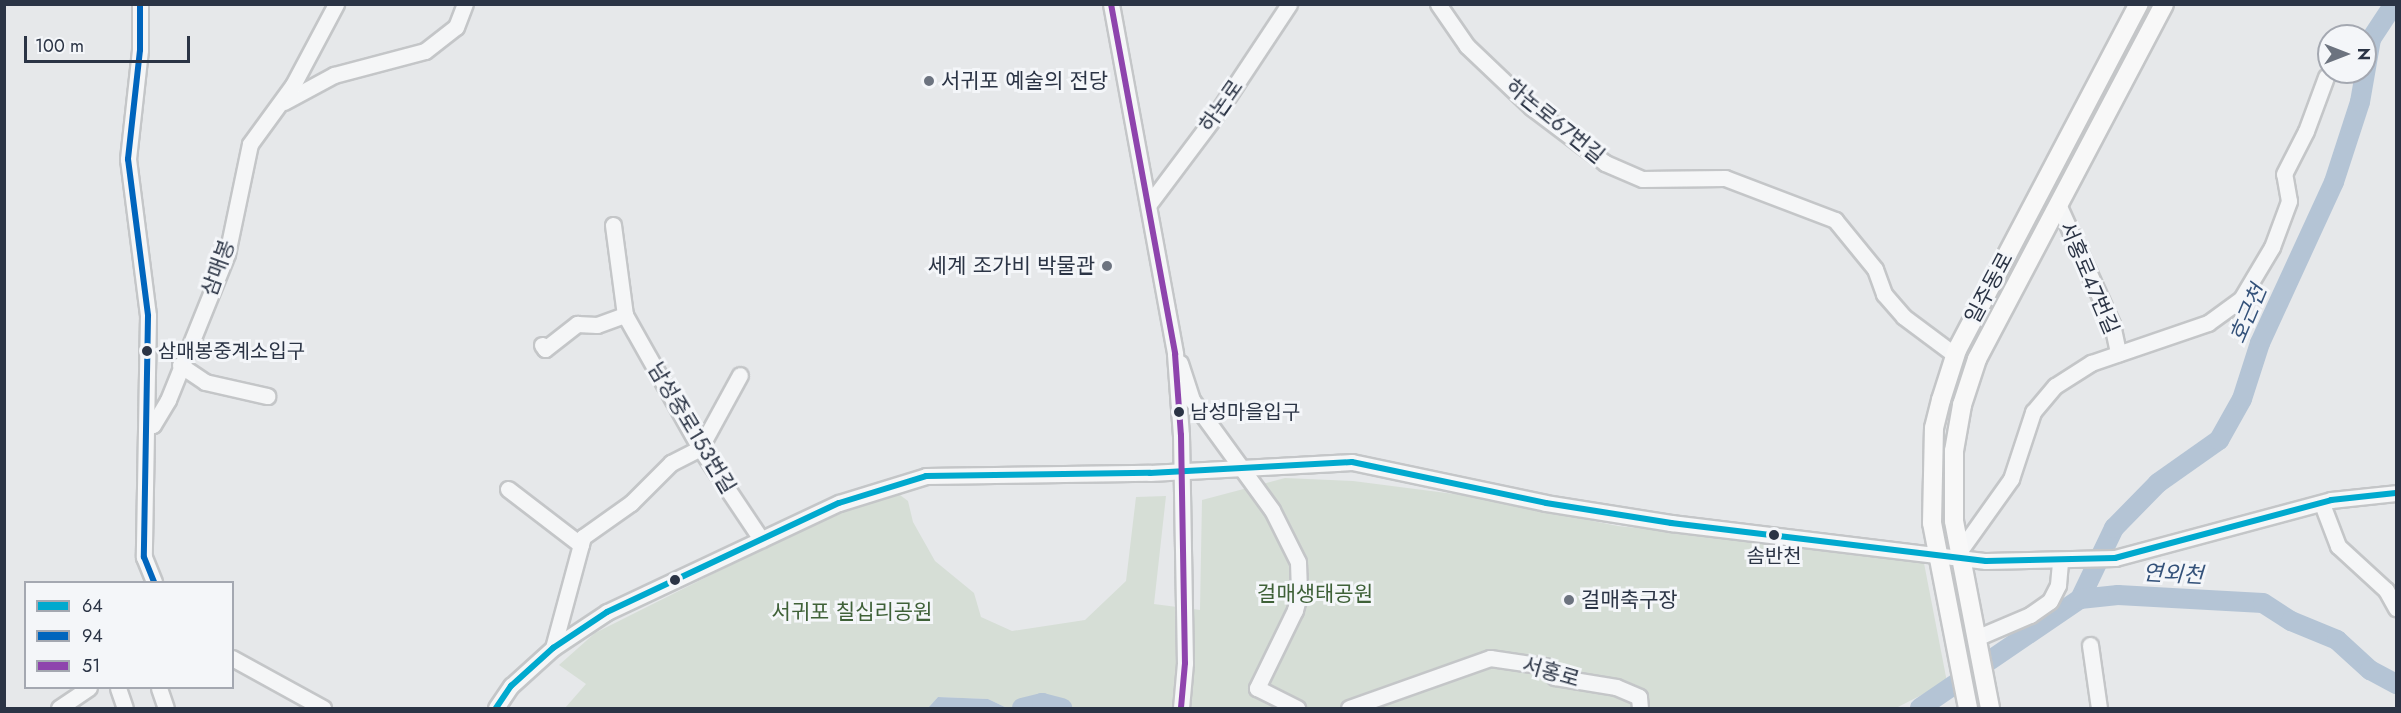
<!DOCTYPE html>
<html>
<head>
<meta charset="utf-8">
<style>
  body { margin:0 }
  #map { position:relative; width:2401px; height:713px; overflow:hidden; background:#e6e8ea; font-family:Jost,"Noto Sans KR",sans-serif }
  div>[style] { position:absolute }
  .green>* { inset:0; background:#d6ded6 }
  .water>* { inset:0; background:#b4c4d5 }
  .river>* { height:20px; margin:-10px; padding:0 10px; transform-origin:10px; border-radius:10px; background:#b4c4d5 }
  .roads { filter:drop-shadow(2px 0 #c4c6c8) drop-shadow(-2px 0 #c4c6c8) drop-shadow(0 2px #c4c6c8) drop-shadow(0 -2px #c4c6c8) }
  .minor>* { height:15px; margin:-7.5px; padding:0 7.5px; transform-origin:7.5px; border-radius:7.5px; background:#f5f6f7 }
  .major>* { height:18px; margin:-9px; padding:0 9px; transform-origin:9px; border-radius:9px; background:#f8f8f8 }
  .bus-1>* { height:6px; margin:-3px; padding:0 3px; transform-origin:3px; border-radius:3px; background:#00a9ce }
  .bus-2>* { height:6px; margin:-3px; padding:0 3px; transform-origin:3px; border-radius:3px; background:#0065bd }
  .bus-3>* { height:6px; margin:-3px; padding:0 3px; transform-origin:3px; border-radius:3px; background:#8e44ad }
  .dots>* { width:16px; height:16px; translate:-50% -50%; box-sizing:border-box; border:3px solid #f4f6f9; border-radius:50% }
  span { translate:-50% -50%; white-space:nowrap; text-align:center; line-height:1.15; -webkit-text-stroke:6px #f4f6f9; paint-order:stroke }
  .bus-label { font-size:20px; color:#2b3445 }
  .left { translate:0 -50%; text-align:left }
  .poi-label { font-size:21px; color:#2b3445 }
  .right { translate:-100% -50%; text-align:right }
  .street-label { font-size:21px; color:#2b3445 }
  .park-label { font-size:21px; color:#3f6138 }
  .water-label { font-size:22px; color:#34527a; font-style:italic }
  .frame { position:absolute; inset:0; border:6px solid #2b3445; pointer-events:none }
  .legend { position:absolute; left:24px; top:581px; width:210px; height:108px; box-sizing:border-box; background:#f4f6f9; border:2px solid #a4a8b1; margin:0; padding:8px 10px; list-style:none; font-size:18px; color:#2b3445 }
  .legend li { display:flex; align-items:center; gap:12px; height:30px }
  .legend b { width:30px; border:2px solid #a4a8b1 }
  .north { position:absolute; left:2317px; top:24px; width:60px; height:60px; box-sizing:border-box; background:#f4f6f9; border:2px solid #a4a8b1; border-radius:50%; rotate:90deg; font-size:16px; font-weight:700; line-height:24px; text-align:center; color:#2b3445 }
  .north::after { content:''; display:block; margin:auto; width:21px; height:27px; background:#6c737f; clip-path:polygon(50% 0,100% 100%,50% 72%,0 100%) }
  .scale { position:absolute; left:24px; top:36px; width:166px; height:27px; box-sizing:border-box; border:3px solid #2b3445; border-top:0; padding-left:8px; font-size:18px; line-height:21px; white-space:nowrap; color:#2b3445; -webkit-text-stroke:4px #f4f6f9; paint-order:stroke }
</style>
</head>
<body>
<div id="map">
  <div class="green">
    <i style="clip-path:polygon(1285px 478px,1353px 481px,1462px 495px,1618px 526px,1923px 558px,1947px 682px,1896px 708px,1007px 708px,988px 699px,938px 697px,928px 708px,565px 708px,586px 684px,559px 665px,595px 633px,888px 486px,908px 501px,913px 522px,935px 561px,974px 593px,981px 617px,1012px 631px,1085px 620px,1126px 581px,1136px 497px,1166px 496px,1154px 604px,1200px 610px,1202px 500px)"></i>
  </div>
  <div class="water">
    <i style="clip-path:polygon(938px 697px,988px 699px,1007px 708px,928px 708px)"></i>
  </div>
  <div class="river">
    <i style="left:2080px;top:599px;width:79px;rotate:-64.4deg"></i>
    <i style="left:2114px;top:528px;width:63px;rotate:-45.6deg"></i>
    <i style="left:2158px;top:483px;width:75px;rotate:-35.2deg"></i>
    <i style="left:2219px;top:440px;width:47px;rotate:-60.7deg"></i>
    <i style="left:2242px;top:399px;width:59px;rotate:-72.2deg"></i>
    <i style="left:2260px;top:343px;width:177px;rotate:-65.3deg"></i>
    <i style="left:2334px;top:182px;width:84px;rotate:-72deg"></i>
    <i style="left:2360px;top:102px;width:64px;rotate:-80.1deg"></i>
    <i style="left:2371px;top:39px;width:42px;rotate:-56.7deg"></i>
    <i style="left:1022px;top:708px;width:21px;rotate:-14deg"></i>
    <i style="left:1042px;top:703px;width:21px;rotate:14deg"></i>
    <i style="left:1920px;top:708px;width:194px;rotate:-34.3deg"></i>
    <i style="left:2080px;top:599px;width:38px;rotate:-6deg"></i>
    <i style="left:2118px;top:595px;width:145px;rotate:3.2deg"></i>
    <i style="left:2263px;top:603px;width:33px;rotate:33deg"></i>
    <i style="left:2291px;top:621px;width:50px;rotate:22.4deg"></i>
    <i style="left:2337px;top:640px;width:45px;rotate:42.3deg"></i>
    <i style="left:2370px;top:670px;width:30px;rotate:28deg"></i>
  </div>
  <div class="roads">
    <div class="minor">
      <i style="left:140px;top:4px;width:46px;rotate:90deg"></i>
      <i style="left:140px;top:50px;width:110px;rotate:96.3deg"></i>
      <i style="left:128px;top:159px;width:158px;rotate:82.7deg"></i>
      <i style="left:148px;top:316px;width:241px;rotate:91deg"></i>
      <i style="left:144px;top:557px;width:27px;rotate:68deg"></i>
      <i style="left:1111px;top:4px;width:356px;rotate:79.6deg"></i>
      <i style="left:1175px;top:354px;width:81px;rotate:85.8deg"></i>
      <i style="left:1181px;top:435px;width:228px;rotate:89deg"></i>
      <i style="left:1185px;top:663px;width:45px;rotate:95.1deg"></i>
      <i style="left:1438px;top:4px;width:51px;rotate:55.4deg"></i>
      <i style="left:1467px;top:46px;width:88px;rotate:43.6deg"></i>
      <i style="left:1531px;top:107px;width:93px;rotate:37.1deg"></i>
      <i style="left:1605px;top:163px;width:40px;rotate:23.4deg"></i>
      <i style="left:1642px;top:179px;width:83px;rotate:-0.7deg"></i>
      <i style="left:1725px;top:178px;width:118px;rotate:20.9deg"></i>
      <i style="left:1835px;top:220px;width:63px;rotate:50.8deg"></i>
      <i style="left:1875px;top:269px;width:27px;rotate:70deg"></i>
      <i style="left:1884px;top:294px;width:30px;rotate:49deg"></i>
      <i style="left:1904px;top:317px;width:64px;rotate:36.7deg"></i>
      <i style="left:284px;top:102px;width:57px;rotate:-28.4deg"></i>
      <i style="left:334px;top:75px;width:94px;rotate:-14.8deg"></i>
      <i style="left:425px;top:51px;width:39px;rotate:-38deg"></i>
      <i style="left:456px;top:27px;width:25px;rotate:-69deg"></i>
      <i style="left:1149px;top:204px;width:110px;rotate:-53.1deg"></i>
      <i style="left:1215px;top:116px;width:134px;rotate:-56.5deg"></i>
      <i style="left:2058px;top:204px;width:132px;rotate:65.8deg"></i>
      <i style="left:2112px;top:324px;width:30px;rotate:78deg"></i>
      <i style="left:613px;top:225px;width:91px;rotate:82.4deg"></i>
      <i style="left:625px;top:315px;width:153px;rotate:60.6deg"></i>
      <i style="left:700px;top:448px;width:110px;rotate:56.2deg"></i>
      <i style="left:542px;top:345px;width:5px;rotate:53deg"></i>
      <i style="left:545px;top:349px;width:41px;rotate:-38deg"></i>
      <i style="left:577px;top:324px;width:20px;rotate:3deg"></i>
      <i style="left:597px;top:325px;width:30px;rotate:-20deg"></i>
      <i style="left:1180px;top:363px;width:39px;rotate:72deg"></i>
      <i style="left:1192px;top:400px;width:136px;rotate:54deg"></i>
      <i style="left:1272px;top:510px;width:58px;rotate:63.4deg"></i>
      <i style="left:1298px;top:562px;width:33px;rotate:88deg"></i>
      <i style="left:1299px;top:595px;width:16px;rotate:105deg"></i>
      <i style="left:1295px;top:610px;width:87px;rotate:116deg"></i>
      <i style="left:1257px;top:688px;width:45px;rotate:26.6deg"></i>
      <i style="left:180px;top:365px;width:30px;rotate:34deg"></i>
      <i style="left:205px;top:382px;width:64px;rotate:12.7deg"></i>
      <i style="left:147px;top:424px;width:6px;rotate:9deg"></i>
      <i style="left:153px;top:425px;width:29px;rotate:-59deg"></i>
      <i style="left:168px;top:400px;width:157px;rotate:-68deg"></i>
      <i style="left:227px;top:254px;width:112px;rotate:-78.2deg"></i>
      <i style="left:250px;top:144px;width:73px;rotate:-53.9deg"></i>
      <i style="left:293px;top:85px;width:92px;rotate:-62deg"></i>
      <i style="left:508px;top:489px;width:92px;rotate:37.5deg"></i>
      <i style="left:2322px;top:504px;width:45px;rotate:69.1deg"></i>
      <i style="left:2338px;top:546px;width:65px;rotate:42.5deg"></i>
      <i style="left:2386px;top:590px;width:21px;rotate:61deg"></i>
      <i style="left:1959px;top:552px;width:90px;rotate:-54.5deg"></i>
      <i style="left:2011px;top:479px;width:71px;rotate:-71.8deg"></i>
      <i style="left:2033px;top:412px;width:34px;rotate:-50deg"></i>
      <i style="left:2055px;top:386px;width:43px;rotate:-32.6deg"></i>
      <i style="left:2091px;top:363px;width:124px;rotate:-18.9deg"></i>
      <i style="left:2208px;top:323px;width:41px;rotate:-36deg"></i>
      <i style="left:2241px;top:299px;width:61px;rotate:-59.2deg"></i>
      <i style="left:2272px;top:247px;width:49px;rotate:-69.7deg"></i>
      <i style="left:2289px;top:201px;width:27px;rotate:-100deg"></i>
      <i style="left:2284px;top:174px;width:48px;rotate:-62.9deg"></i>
      <i style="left:2306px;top:131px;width:58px;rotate:-69.7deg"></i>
      <i style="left:1976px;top:638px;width:59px;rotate:-23.1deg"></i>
      <i style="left:2030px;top:615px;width:24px;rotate:-35deg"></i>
      <i style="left:2050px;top:601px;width:18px;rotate:-63deg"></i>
      <i style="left:2058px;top:585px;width:24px;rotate:-85deg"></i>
      <i style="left:2090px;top:645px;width:64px;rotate:81.9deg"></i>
      <i style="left:553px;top:648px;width:115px;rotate:-74.9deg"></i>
      <i style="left:583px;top:537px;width:59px;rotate:-35.3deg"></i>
      <i style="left:631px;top:503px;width:57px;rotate:-45deg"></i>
      <i style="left:671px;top:463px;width:33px;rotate:-27deg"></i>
      <i style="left:700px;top:448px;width:83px;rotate:-61.3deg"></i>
      <i style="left:232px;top:658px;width:104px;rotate:28.8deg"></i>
      <i style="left:118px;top:688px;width:21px;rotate:71deg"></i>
      <i style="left:159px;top:688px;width:21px;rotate:71deg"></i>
      <i style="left:59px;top:708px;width:36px;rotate:-34deg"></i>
      <i style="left:496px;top:708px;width:27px;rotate:-56deg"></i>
      <i style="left:511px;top:686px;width:57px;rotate:-42.1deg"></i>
      <i style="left:553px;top:648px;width:65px;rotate:-33.7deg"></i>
      <i style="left:607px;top:612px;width:256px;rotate:-25.2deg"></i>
      <i style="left:839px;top:503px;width:91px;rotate:-17.2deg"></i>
      <i style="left:926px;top:476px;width:224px;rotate:-0.8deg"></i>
      <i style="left:1150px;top:473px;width:202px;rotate:-3.1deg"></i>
      <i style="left:1352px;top:462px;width:198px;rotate:11.9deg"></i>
      <i style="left:1546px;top:503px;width:127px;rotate:9.1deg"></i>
      <i style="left:1671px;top:523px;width:317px;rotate:6.9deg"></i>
      <i style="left:1986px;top:561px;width:129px;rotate:-1.3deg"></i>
      <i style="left:2115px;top:558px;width:224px;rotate:-15deg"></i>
      <i style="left:2331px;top:500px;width:65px;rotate:-6.1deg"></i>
      <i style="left:1349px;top:708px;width:150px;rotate:-19.5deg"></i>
      <i style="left:1490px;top:658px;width:56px;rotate:8.3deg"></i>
      <i style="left:1545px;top:666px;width:15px;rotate:48deg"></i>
      <i style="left:1555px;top:677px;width:62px;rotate:9.3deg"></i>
      <i style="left:1616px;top:687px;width:25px;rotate:23deg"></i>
      <i style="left:1639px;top:697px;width:11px;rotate:85deg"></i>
    </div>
    <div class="major">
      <i style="left:1968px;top:708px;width:188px;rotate:-101deg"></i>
      <i style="left:1932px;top:523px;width:95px;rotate:-88.8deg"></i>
      <i style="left:1934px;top:428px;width:29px;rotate:-76deg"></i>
      <i style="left:1941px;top:400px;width:52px;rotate:-72.3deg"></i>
      <i style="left:1957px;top:350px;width:391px;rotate:-62.3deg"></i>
      <i style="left:1990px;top:708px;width:190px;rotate:-100.9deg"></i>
      <i style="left:1954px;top:521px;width:70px;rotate:-90deg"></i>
      <i style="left:1954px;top:451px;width:47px;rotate:-80.1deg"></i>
      <i style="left:1962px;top:405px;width:48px;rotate:-71.9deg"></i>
      <i style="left:1977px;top:359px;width:401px;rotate:-62.2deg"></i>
    </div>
  </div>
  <div class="bus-1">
    <i style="left:496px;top:708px;width:27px;rotate:-56deg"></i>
    <i style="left:511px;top:686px;width:57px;rotate:-42.1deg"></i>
    <i style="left:553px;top:648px;width:65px;rotate:-33.7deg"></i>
    <i style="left:607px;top:612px;width:256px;rotate:-25.2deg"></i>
    <i style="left:839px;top:503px;width:91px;rotate:-17.2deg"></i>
    <i style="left:926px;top:476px;width:224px;rotate:-0.8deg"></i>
    <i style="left:1150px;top:473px;width:202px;rotate:-3.1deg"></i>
    <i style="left:1352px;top:462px;width:198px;rotate:11.9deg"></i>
    <i style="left:1546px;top:503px;width:127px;rotate:9.1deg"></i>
    <i style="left:1671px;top:523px;width:317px;rotate:6.9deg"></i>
    <i style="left:1986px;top:561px;width:129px;rotate:-1.3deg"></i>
    <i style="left:2115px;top:558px;width:224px;rotate:-15deg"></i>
    <i style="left:2331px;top:500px;width:65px;rotate:-6.1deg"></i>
  </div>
  <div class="bus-2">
    <i style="left:140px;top:4px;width:46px;rotate:90deg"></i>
    <i style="left:140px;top:50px;width:110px;rotate:96.3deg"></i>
    <i style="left:128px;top:159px;width:158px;rotate:82.7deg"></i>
    <i style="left:148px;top:316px;width:241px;rotate:91deg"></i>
    <i style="left:144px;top:557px;width:27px;rotate:68deg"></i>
  </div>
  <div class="bus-3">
    <i style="left:1111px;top:4px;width:356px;rotate:79.6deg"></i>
    <i style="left:1175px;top:354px;width:81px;rotate:85.8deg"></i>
    <i style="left:1181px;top:435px;width:228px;rotate:89deg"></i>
    <i style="left:1185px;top:663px;width:45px;rotate:95.1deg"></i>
  </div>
  <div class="dots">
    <i style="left:929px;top:81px;background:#6c737f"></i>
    <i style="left:1107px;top:266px;background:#6c737f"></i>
    <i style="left:147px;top:351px;background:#2b3445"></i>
    <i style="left:1179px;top:412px;background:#2b3445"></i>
    <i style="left:1774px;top:535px;background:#2b3445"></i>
    <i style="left:675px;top:580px;background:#2b3445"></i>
    <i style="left:1569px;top:600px;background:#6c737f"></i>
  </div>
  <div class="bus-label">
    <span class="left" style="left:158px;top:351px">삼매봉중계소입구</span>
    <span class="left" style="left:1190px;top:412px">남성마을입구</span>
    <span style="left:1774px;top:556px">솜반천</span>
  </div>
  <div class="poi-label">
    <span class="left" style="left:941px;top:81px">서귀포 예술의 전당</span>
    <span class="right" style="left:1095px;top:266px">세계 조가비 박물관</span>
    <span class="left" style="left:1581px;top:600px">걸매축구장</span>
  </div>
  <div class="street-label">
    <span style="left:1221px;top:106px;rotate:-55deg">하논로</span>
    <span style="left:1555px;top:121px;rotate:39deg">하논로67번길</span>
    <span style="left:218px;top:268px;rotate:-70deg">삼매봉</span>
    <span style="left:2089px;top:278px;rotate:67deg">서홍로47번길</span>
    <span style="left:1989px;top:288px;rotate:-62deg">일주동로</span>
    <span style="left:692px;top:428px;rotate:59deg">남성중로153번길</span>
    <span style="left:1551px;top:672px;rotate:16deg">서홍로</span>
  </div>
  <div class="park-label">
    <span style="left:1315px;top:594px">걸매생태공원</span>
    <span style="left:852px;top:612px">서귀포 칠십리공원</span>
  </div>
  <div class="water-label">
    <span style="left:2248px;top:314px;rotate:-67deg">호근천</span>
    <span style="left:2173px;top:574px;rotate:3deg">연외천</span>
  </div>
  <div class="frame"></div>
  <ul class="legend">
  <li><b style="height:8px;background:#00a9ce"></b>64</li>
  <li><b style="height:8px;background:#0065bd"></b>94</li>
  <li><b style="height:8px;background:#8e44ad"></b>51</li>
  </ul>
  <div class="north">N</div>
  <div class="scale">100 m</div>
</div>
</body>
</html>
